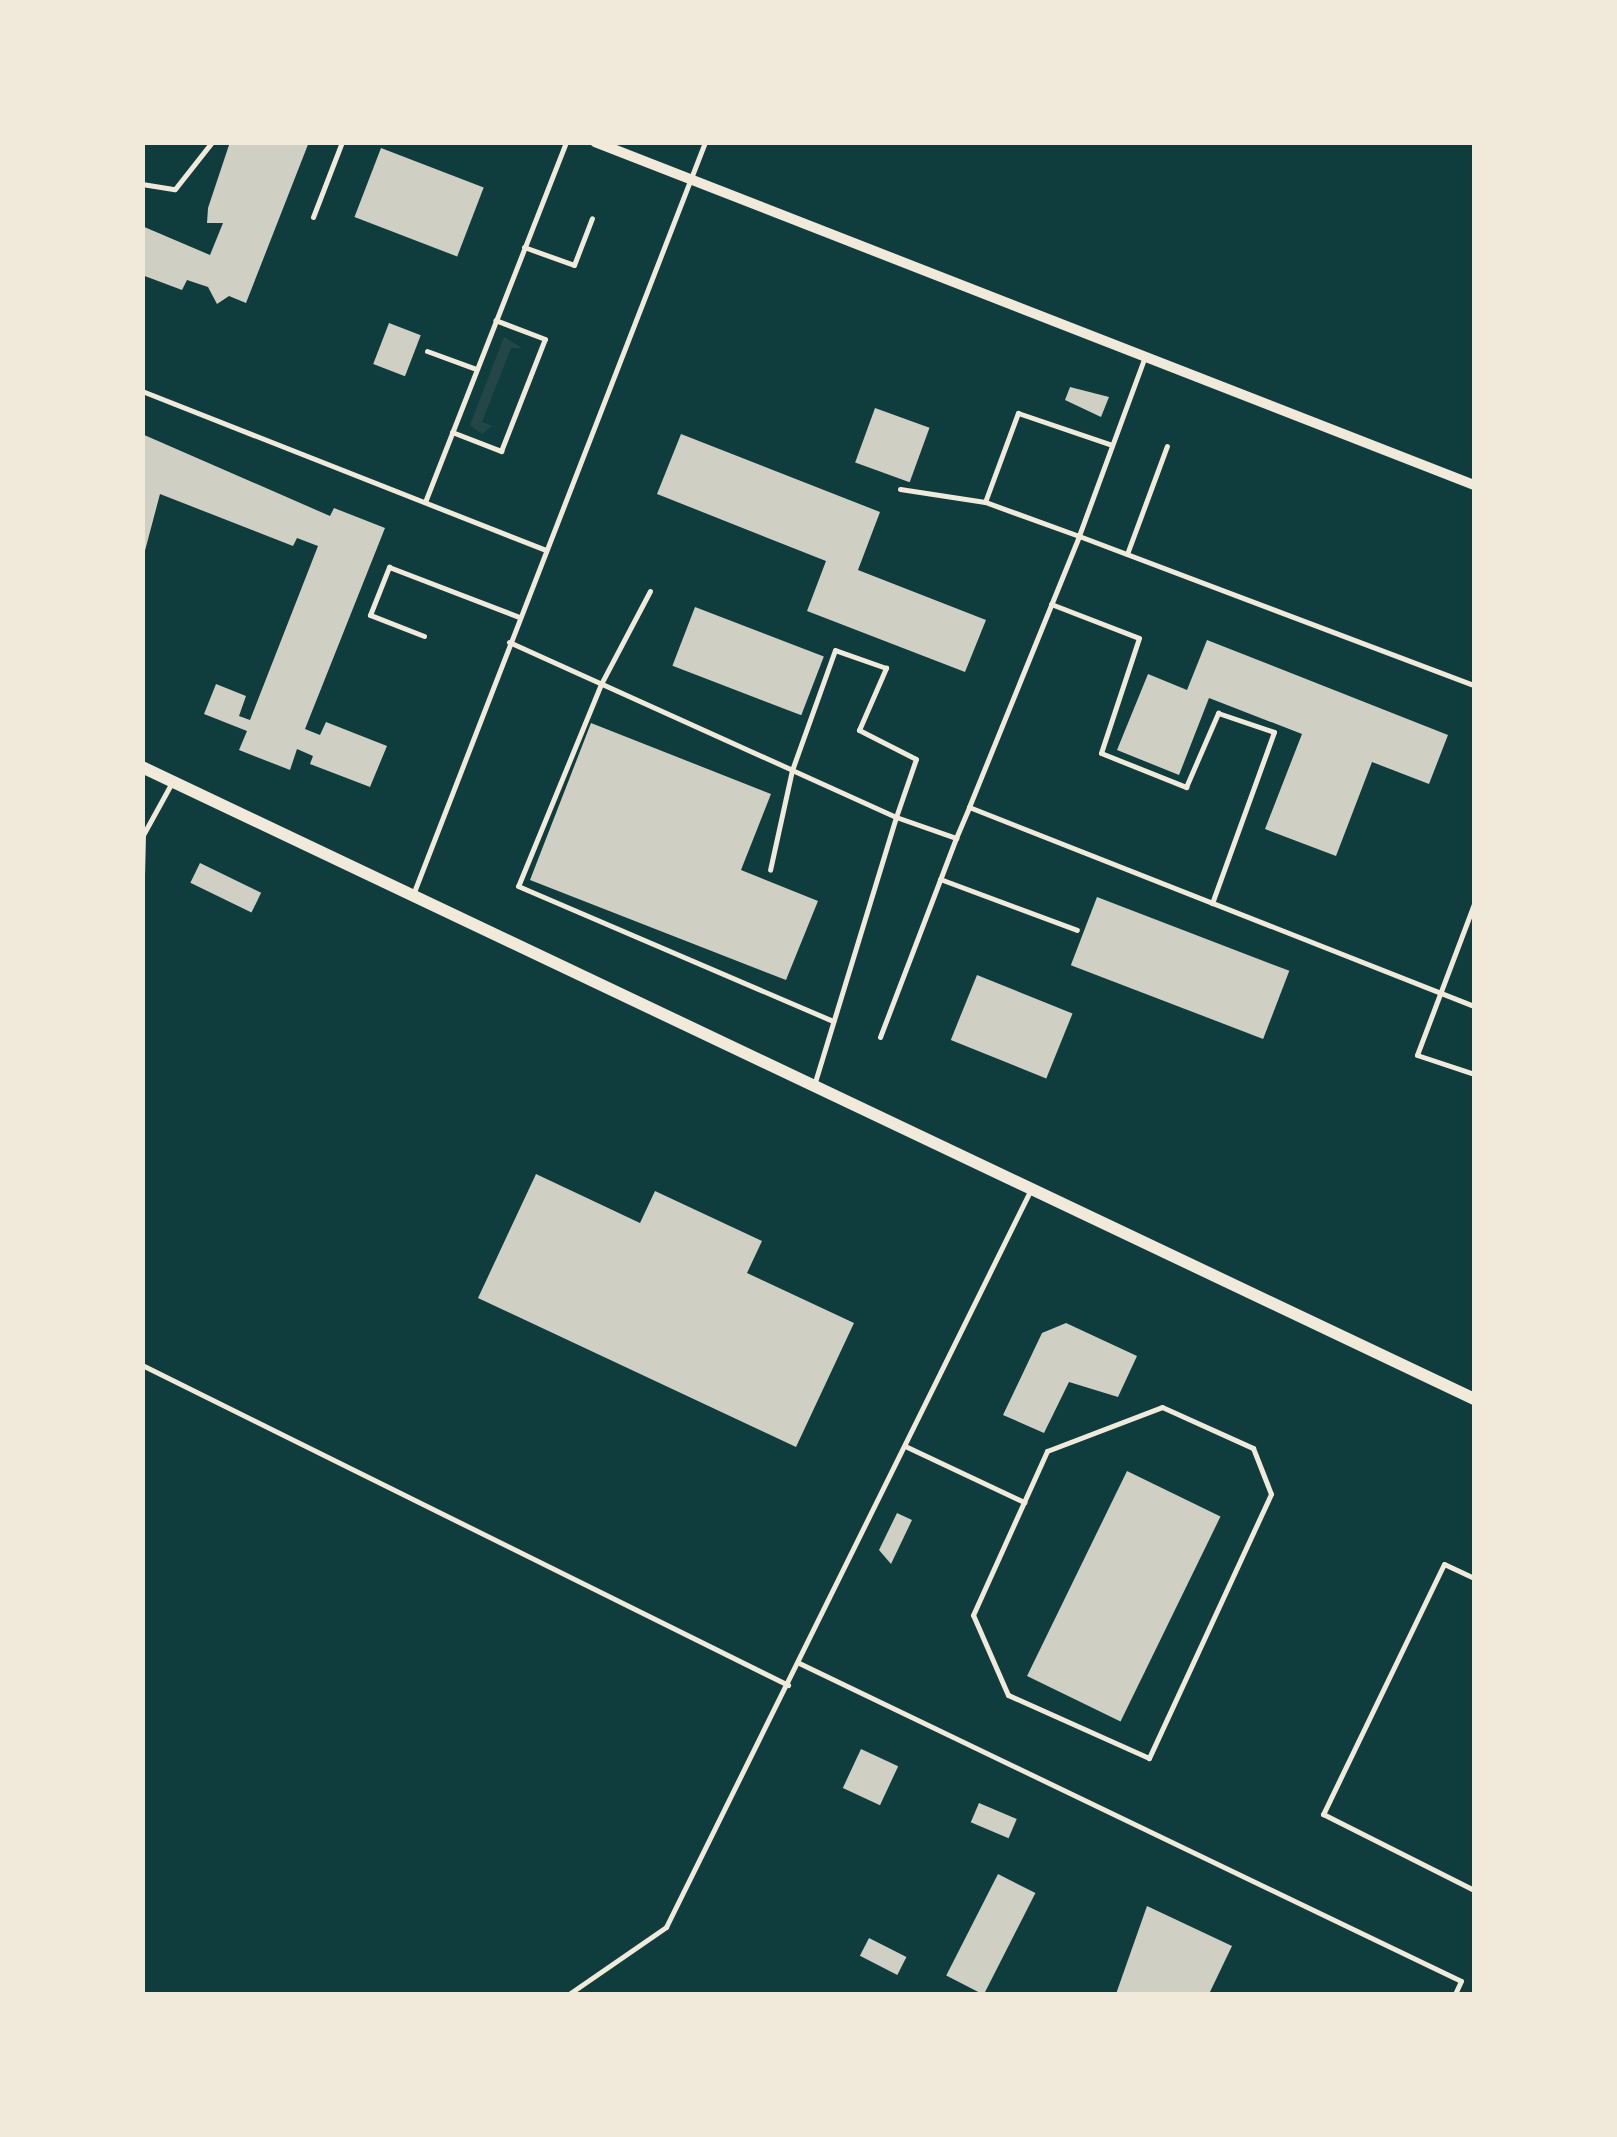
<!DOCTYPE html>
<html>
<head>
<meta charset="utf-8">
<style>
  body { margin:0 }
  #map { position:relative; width:1617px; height:2137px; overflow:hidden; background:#0f3d3e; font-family:Helvetica,sans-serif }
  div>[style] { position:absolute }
  .green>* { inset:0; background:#244646 }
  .building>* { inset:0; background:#cfcfc3; transform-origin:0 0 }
  .service>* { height:5px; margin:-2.5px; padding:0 2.5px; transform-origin:2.5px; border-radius:2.5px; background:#f1e9da }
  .minor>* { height:10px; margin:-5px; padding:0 5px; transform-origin:5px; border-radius:5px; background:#f1e9da }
  .tertiary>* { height:12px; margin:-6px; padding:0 6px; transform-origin:6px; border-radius:6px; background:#f1e9da }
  span { translate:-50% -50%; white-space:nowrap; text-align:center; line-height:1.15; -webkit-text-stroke:10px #f1e9da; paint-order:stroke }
  .frame { position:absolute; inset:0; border:145px solid #f1e9da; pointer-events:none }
</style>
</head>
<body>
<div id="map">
  <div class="green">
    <i style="clip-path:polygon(504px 337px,522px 348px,511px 348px,482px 422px,492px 426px,482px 434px,470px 425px)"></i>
  </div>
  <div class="building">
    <i style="clip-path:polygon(230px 142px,309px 142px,246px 303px,229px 296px,217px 304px,208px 287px,187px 280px,182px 290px,142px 275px,142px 226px,210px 255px,223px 223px,207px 223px,208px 208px)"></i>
    <i style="left:381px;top:148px;width:110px;height:74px;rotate:21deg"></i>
    <i style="left:389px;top:323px;width:34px;height:44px;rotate:21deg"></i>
    <i style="clip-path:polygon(1070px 387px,1109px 397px,1101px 417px,1065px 400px)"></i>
    <i style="left:875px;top:408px;width:58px;height:58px;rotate:20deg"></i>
    <i style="clip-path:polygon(142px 434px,330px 516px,334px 508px,385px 528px,305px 729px,320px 735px,326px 722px,387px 746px,370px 787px,310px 764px,313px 756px,297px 749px,290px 770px,239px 750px,247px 731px,204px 714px,216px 684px,246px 696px,239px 716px,250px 720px,318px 546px,297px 538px,293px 546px,160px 494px,142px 562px)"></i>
    <i style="clip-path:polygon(681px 434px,880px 512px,858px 570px,986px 620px,965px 672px,807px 611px,826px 561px,657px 494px)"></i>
    <i style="left:695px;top:607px;width:138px;height:63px;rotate:21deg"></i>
    <i style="clip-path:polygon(1207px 640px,1448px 735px,1429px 784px,1372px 762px,1336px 856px,1265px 829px,1302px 734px,1209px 698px,1179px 775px,1117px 750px,1148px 674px,1187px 690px)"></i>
    <i style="clip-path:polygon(591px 723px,771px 794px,741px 870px,818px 901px,786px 980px,530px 880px)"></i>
    <i style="left:200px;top:863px;width:68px;height:22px;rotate:26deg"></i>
    <i style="left:1097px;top:897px;width:206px;height:73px;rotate:21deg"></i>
    <i style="left:977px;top:975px;width:103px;height:70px;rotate:22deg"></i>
    <i style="clip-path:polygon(536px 1174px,640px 1223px,655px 1191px,762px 1241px,747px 1273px,854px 1323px,796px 1447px,478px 1298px)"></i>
    <i style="clip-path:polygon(1066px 1323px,1137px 1356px,1118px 1397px,1069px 1382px,1044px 1433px,1003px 1415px,1042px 1333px)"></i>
    <i style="left:1127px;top:1471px;width:104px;height:228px;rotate:26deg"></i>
    <i style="clip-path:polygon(897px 1513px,912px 1520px,891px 1564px,879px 1550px)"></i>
    <i style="left:861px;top:1749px;width:41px;height:43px;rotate:25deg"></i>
    <i style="left:979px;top:1803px;width:41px;height:21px;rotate:23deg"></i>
    <i style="left:998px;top:1874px;width:42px;height:114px;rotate:27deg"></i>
    <i style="clip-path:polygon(1147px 1906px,1232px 1946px,1209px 1994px,1116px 1994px)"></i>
    <i style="left:869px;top:1938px;width:42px;height:20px;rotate:27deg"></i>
  </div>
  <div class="service">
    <i style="left:165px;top:142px;width:19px"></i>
    <i style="left:142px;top:184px;width:33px;rotate:9deg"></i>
    <i style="left:175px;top:189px;width:60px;rotate:-51.8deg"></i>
    <i style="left:313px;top:217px;width:80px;rotate:-68.9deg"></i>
    <i style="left:524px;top:247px;width:53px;rotate:19.8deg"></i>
    <i style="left:574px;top:265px;width:50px;rotate:-69deg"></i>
    <i style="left:427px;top:351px;width:52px;rotate:20.2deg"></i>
    <i style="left:1144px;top:359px;width:189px;rotate:110.2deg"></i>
    <i style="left:1079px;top:536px;width:422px;rotate:20.7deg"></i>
    <i style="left:142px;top:391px;width:433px;rotate:21.5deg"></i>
    <i style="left:452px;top:432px;width:53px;rotate:21.2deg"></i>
    <i style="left:501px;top:451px;width:120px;rotate:-68.6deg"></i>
    <i style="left:545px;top:339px;width:53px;rotate:-159.2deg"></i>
    <i style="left:900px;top:489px;width:86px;rotate:8.7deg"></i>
    <i style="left:425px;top:502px;width:387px;rotate:-68.6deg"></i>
    <i style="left:1127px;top:554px;width:115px;rotate:-69.7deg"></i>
    <i style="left:650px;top:591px;width:105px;rotate:117.8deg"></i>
    <i style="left:601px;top:684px;width:218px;rotate:112.3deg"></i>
    <i style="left:518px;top:886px;width:343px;rotate:23.2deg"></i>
    <i style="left:1051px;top:604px;width:94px;rotate:21.1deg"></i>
    <i style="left:1139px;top:638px;width:121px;rotate:108.3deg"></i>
    <i style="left:1101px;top:753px;width:92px;rotate:21.8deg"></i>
    <i style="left:1186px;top:787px;width:81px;rotate:-66.6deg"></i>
    <i style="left:1218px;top:713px;width:59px;rotate:18.7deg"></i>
    <i style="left:1274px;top:732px;width:182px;rotate:109.9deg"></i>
    <i style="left:424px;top:636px;width:58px;rotate:-158.7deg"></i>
    <i style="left:370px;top:615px;width:52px;rotate:-68.4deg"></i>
    <i style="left:389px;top:567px;width:139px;rotate:21deg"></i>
    <i style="left:509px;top:642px;width:311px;rotate:24.3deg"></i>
    <i style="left:792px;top:770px;width:114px;rotate:24.3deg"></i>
    <i style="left:896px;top:817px;width:61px;rotate:-71deg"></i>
    <i style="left:916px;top:759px;width:64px;rotate:-153deg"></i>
    <i style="left:859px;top:730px;width:68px;rotate:-66.5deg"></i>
    <i style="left:886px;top:668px;width:54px;rotate:-160.6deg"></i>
    <i style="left:835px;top:650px;width:127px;rotate:109.7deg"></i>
    <i style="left:792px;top:770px;width:102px;rotate:102.4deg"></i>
    <i style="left:969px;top:807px;width:292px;rotate:-67.9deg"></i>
    <i style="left:1079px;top:536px;width:100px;rotate:-160.1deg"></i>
    <i style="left:985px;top:502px;width:95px;rotate:-69.7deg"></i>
    <i style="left:1018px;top:413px;width:99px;rotate:18.8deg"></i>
    <i style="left:142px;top:876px;width:41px;rotate:-88.6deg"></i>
    <i style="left:143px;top:835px;width:58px;rotate:-61.2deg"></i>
    <i style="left:940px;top:879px;width:146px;rotate:20.4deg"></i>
    <i style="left:414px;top:892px;width:804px;rotate:-68.79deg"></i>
    <i style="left:1474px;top:904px;width:161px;rotate:110.7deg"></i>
    <i style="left:1417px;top:1055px;width:60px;rotate:18.4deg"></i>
    <i style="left:880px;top:1037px;width:213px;rotate:-69.1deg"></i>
    <i style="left:815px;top:1082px;width:277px;rotate:-73deg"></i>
    <i style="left:896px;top:817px;width:64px;rotate:19.3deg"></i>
    <i style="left:956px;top:838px;width:34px;rotate:-67deg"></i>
    <i style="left:969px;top:807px;width:543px;rotate:21.51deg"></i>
    <i style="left:142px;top:1365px;width:721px;rotate:26.35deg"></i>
    <i style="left:905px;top:1446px;width:132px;rotate:25.2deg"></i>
    <i style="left:1024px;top:1502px;width:56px;rotate:-65.7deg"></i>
    <i style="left:1047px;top:1451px;width:123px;rotate:-20.9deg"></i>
    <i style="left:1162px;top:1407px;width:100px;rotate:24.3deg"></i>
    <i style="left:1253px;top:1448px;width:49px;rotate:68.6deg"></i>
    <i style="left:1271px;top:1494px;width:291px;rotate:114.8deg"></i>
    <i style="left:1149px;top:1758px;width:154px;rotate:-155.9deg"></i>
    <i style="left:1008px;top:1695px;width:87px;rotate:-113.6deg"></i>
    <i style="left:973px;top:1615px;width:124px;rotate:-65.7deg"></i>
    <i style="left:1474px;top:1578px;width:33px;rotate:-155deg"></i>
    <i style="left:1444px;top:1564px;width:278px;rotate:115.8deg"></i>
    <i style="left:1323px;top:1814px;width:169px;rotate:26.7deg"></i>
    <i style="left:799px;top:1663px;width:734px;rotate:25.66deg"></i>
    <i style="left:1461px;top:1981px;width:14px;rotate:115deg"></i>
    <i style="left:569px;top:1994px;width:118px;rotate:-34.6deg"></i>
    <i style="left:666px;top:1927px;width:823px;rotate:-63.68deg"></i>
  </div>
  <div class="minor">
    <i style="left:595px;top:142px;width:944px;rotate:21.32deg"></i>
  </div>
  <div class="tertiary">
    <i style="left:142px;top:767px;width:1474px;rotate:25.38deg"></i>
  </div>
  <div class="frame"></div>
</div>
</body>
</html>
